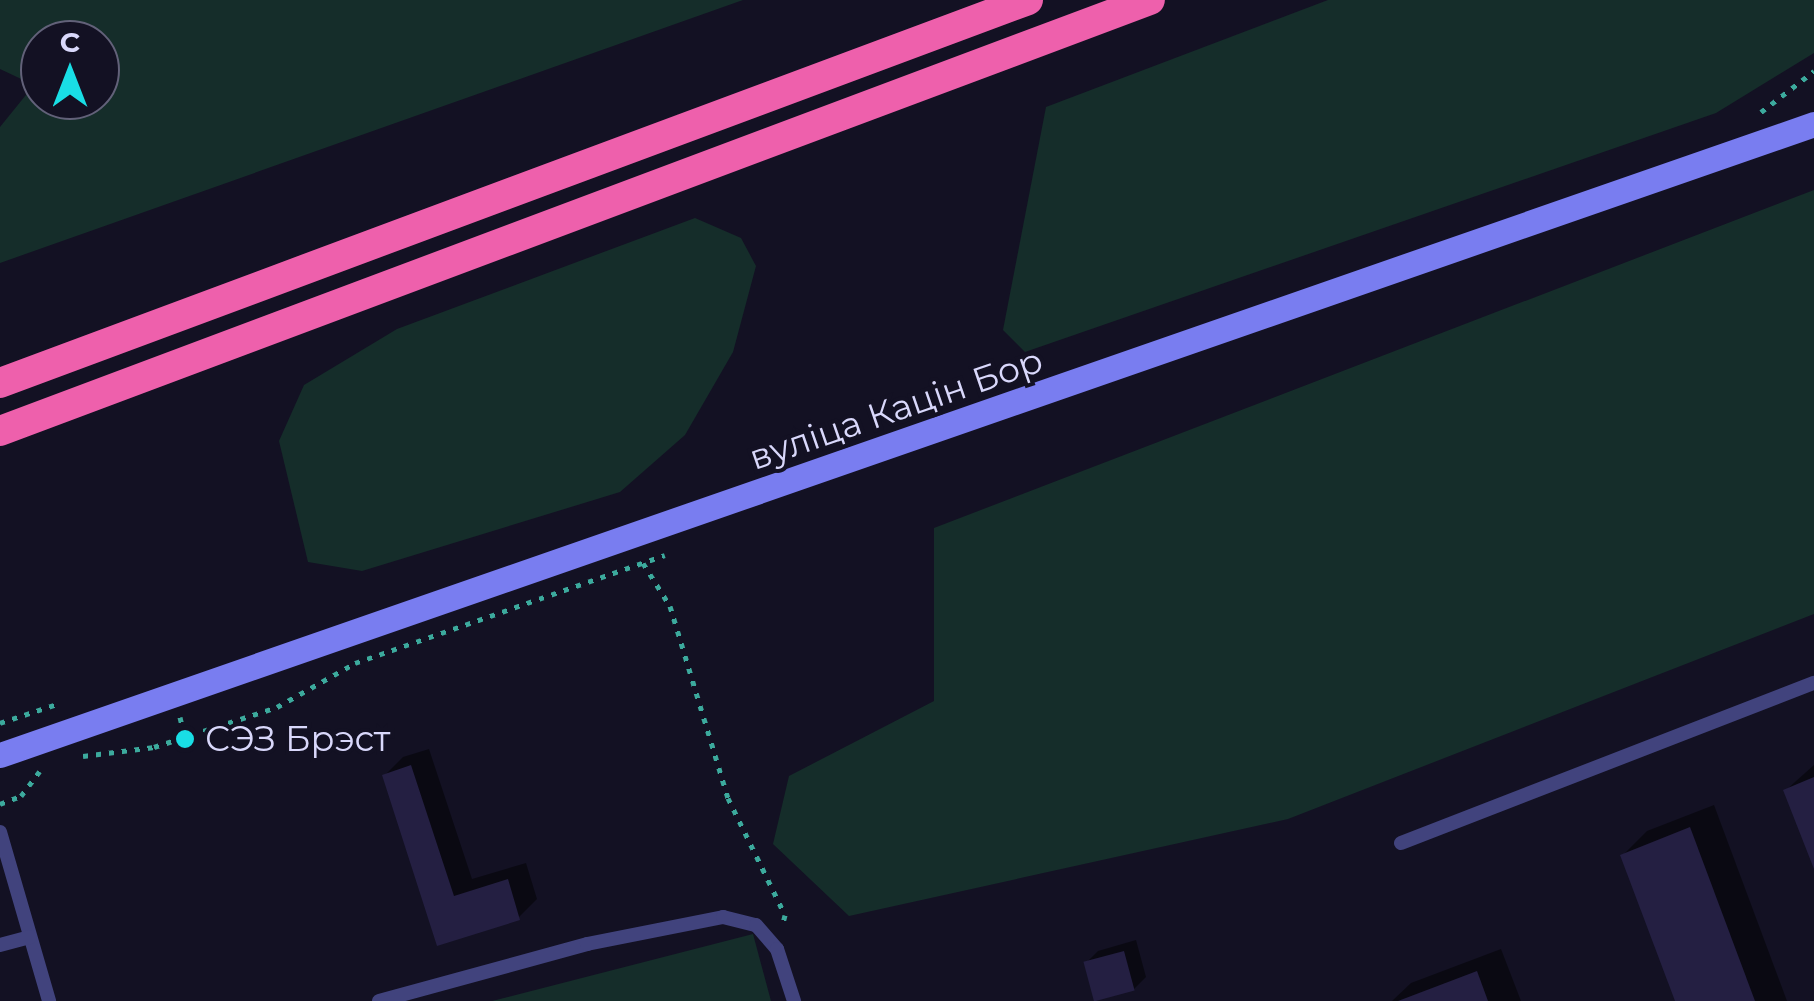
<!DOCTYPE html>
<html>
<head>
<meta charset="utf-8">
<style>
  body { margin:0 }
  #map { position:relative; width:1814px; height:1001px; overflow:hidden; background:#131123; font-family:Montserrat,sans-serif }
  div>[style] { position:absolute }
  .green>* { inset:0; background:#152d2a }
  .shadow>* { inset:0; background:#0007 }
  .building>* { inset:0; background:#241f42; transform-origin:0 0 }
  .path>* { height:5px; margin-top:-2.5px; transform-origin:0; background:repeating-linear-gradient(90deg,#3caa9d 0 5px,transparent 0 13px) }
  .lane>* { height:14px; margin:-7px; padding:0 7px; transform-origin:7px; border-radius:7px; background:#41437d }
  .secondary>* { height:25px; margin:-12.5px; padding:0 12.5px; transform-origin:12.5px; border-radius:12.5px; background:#797df0 }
  .highway>* { height:30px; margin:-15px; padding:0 15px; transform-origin:15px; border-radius:15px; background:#ee60ac }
  .dots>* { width:28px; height:28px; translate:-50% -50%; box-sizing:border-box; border:5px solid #131123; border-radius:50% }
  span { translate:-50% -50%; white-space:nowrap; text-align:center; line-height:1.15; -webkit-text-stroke:8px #131123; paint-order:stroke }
  .street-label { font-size:35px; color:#d9d8fb }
  .poi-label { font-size:35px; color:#d9d8fb }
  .left { translate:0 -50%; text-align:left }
  .north { position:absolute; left:20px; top:20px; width:100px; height:100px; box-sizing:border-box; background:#131123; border:2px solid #626179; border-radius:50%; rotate:0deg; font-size:28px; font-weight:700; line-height:40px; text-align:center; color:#d9d8fb }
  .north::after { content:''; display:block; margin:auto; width:35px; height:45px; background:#19dee5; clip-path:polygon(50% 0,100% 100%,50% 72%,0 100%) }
</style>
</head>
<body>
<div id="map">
  <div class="green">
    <i style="clip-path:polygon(evenodd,0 0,743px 0,0 263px,0 127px,34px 85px,0 69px,0 0,40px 40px,100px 40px,100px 100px,40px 100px,40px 40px)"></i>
    <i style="clip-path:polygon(1328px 0,1814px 0,1814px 53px,1716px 113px,1025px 352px,1003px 330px,1046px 107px)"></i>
    <i style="clip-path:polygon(1814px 190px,1814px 614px,1288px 819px,849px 916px,773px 844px,789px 776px,934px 701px,934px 528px)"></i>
    <i style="clip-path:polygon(695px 218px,741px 238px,756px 266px,733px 352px,685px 435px,620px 492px,362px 571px,308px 562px,279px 441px,304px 385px,397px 329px)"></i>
    <i style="clip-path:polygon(753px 934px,771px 1001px,492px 1001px)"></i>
  </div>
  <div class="shadow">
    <i style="clip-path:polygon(429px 749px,472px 879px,526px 863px,537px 899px,519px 917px,438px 942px,385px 775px,403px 757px)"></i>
    <i style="clip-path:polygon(1814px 765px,1814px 863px,1786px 790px)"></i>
    <i style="clip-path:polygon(1714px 805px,1787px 1001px,1678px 1001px,1623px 855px,1647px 831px)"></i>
    <i style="clip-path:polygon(1136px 940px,1146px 977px,1134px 989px,1086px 963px,1098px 951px)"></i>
    <i style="clip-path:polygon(1501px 949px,1521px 1001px,1392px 1001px,1411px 983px)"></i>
  </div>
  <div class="building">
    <i style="clip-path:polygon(411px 765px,454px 896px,508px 879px,520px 920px,437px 946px,382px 775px)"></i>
    <i style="clip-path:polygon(1814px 777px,1814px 869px,1783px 790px)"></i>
    <i style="clip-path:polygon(1690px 827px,1755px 1001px,1675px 1001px,1620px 855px)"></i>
    <i style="left:1124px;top:951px;width:41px;height:42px;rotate:75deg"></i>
    <i style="clip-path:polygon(1477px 971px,1488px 1001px,1398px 1001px)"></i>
  </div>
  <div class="path">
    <i style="left:1761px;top:112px;width:67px;rotate:-37.7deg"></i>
    <i style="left:643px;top:563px;width:51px;rotate:57.9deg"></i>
    <i style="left:670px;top:606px;width:201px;rotate:73.2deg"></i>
    <i style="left:728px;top:798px;width:130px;rotate:64deg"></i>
    <i style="left:785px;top:915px;width:12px;rotate:104deg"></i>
    <i style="left:180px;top:717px;width:23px;rotate:77deg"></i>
    <i style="left:0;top:723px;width:63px;rotate:-18.4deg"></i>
    <i style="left:83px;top:756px;width:72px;rotate:-7.2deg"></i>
    <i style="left:154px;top:747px;width:129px;rotate:-18deg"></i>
    <i style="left:277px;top:707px;width:90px;rotate:-29.4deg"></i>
    <i style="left:355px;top:663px;width:328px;rotate:-19.2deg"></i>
    <i style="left:0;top:804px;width:22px;rotate:-21deg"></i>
    <i style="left:21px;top:796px;width:31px;rotate:-53deg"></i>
  </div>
  <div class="lane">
    <i style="left:0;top:832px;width:176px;rotate:73.8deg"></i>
    <i style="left:1401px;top:843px;width:443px;rotate:-21.2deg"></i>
    <i style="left:0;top:945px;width:31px;rotate:-15deg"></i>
    <i style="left:379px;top:1001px;width:216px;rotate:-15.3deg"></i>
    <i style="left:587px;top:944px;width:139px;rotate:-11.2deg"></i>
    <i style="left:723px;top:917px;width:34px;rotate:14deg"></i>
    <i style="left:756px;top:925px;width:32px;rotate:49deg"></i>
    <i style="left:777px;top:949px;width:55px;rotate:71.9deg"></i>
  </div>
  <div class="secondary">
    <i style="left:0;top:755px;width:1921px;rotate:-19.18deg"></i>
  </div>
  <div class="highway">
    <i style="left:0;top:383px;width:1097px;rotate:-20.43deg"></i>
    <i style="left:0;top:431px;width:1228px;rotate:-20.55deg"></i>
  </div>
  <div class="dots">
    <i style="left:185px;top:739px;background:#19dee5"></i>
  </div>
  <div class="street-label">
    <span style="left:896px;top:409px;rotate:-19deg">вуліца Кацін Бор</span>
  </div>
  <div class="poi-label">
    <span class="left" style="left:205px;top:739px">СЭЗ Брэст</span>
  </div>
  <div class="north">С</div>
</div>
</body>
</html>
